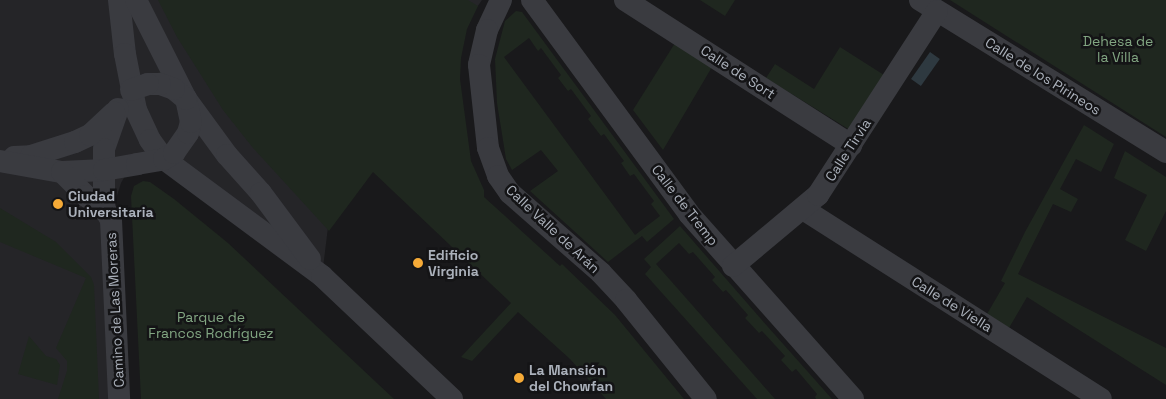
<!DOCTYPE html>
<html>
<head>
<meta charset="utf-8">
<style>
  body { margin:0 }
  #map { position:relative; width:1166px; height:399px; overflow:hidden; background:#19191b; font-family:"Space Grotesk",sans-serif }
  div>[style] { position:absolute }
  .built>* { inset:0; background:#252528 }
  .green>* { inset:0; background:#1f271f }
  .water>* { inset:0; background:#2e3940; transform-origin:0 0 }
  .street>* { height:22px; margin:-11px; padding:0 11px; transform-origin:11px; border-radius:11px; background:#3a3b40 }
  .dots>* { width:14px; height:14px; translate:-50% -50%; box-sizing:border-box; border:2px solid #141416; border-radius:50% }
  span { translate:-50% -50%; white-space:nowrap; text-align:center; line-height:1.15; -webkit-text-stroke:5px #141416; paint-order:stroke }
  .park-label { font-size:14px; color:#82a682 }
  .street-label { font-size:14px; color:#abb1bb }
  .poi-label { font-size:14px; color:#abb1bb; font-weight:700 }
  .left { translate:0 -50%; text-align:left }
</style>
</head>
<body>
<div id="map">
  <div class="built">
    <i style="clip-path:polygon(0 0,482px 0,329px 219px,322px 276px,164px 159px,129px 169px,121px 183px,116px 199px,119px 399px,0 399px)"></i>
  </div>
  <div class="green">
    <i style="clip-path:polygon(158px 0,468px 0,478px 6px,467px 29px,461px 58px,460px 79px,471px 161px,484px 190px,484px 197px,560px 266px,562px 264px,615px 315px,684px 399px,606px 399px,570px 359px,518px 312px,472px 361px,461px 357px,511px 303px,373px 172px,329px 231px,253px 148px,223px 110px,177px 37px)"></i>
    <i style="clip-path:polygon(700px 0,735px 0,725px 16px)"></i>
    <i style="clip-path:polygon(950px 0,1166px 0,1166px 137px)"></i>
    <i style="clip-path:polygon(evenodd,516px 11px,522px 12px,674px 219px,647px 242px,642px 236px,608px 262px,530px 191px,558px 171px,541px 150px,512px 170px,506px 159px,497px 103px,495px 59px,505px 21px,516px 11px,529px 38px,538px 51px,541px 48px,561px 75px,558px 78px,568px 91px,571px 89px,591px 116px,588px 119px,601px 136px,604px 134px,624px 161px,621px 163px,630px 176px,634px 174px,654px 201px,651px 204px,660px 216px,635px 235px,504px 57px,529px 38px)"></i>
    <i style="clip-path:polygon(675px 43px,712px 67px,663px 150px,633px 110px)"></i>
    <i style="clip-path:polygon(840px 47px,884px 75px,850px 130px,766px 78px,775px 64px,814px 89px)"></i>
    <i style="clip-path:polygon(1084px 125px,1114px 144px,1101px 172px,1076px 159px,1060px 189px,1078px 199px,1071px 212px,1053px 204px,1018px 274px,1166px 348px,1166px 385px,1027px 297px,1009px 328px,987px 314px,1005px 283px,1001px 281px,1025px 232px)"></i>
    <i style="clip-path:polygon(1125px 151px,1166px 177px,1166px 211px,1146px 251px,1125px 240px,1147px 195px,1114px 178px)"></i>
    <i style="clip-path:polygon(143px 181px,150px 182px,174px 199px,228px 243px,394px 399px,141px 399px,131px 196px,134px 186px)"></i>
    <i style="clip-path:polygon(0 208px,56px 242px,91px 277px,94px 285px,99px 399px,58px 399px,67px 371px,67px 361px,56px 348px,86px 278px,0 242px)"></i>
    <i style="clip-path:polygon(680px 226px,761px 319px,832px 399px,816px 399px,815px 397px,817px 394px,796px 369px,792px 372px,781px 360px,785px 356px,762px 331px,759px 333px,745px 318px,748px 315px,726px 290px,723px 292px,712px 280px,715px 277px,693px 252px,689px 254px,679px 243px,656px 264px,775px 399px,757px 399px,645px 274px,651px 267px,644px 259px)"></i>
    <i style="clip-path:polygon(29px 336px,46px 356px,56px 359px,60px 365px,57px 385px,18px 374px)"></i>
  </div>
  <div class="water">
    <i style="left:930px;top:52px;width:12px;height:33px;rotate:35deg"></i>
  </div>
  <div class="street">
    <i style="left:119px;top:0;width:54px;rotate:83.7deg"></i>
    <i style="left:125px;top:54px;width:57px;rotate:78.9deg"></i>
    <i style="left:136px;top:110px;width:33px;rotate:65deg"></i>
    <i style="left:150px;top:140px;width:24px;rotate:54deg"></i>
    <i style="left:164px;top:159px;width:197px;rotate:36.5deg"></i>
    <i style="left:322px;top:276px;width:179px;rotate:43.4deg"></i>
    <i style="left:136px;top:0;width:111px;rotate:63.2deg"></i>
    <i style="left:186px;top:99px;width:69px;rotate:53.8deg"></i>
    <i style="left:227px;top:155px;width:51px;rotate:48.2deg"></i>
    <i style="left:261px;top:193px;width:82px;rotate:53.4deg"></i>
    <i style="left:501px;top:0;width:33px;rotate:115deg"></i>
    <i style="left:487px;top:30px;width:36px;rotate:103deg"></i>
    <i style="left:479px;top:65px;width:83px;rotate:83.8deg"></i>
    <i style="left:488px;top:148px;width:30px;rotate:70deg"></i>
    <i style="left:498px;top:176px;width:21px;rotate:55deg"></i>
    <i style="left:510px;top:193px;width:121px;rotate:41.3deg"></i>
    <i style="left:601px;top:273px;width:37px;rotate:47deg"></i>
    <i style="left:626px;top:300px;width:127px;rotate:51.1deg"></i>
    <i style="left:532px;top:0;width:265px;rotate:53.7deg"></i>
    <i style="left:689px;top:214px;width:247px;rotate:48.4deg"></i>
    <i style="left:625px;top:0;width:269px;rotate:32.7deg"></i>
    <i style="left:920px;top:0;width:289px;rotate:31.7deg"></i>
    <i style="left:118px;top:109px;width:42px;rotate:109.3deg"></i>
    <i style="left:104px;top:149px;width:59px;rotate:90deg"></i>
    <i style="left:104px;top:208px;width:14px;rotate:60deg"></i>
    <i style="left:111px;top:220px;width:179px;rotate:87.4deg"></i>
    <i style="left:14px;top:157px;width:17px;rotate:-3deg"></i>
    <i style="left:31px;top:156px;width:46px;rotate:-17.7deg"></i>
    <i style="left:75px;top:142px;width:17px;rotate:-25deg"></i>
    <i style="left:90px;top:135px;width:33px;rotate:-43deg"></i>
    <i style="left:0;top:161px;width:63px;rotate:10.1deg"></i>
    <i style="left:62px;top:172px;width:42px;rotate:-2.7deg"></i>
    <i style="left:104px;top:170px;width:34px;rotate:-10deg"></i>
    <i style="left:137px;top:164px;width:27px;rotate:-10deg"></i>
    <i style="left:164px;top:159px;width:12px;rotate:-31deg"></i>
    <i style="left:174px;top:153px;width:24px;rotate:-55deg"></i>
    <i style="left:188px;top:133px;width:11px;rotate:-75deg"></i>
    <i style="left:191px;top:122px;width:24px;rotate:-102deg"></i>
    <i style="left:186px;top:99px;width:16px;rotate:-140deg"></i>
    <i style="left:174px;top:89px;width:15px;rotate:-160deg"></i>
    <i style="left:160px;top:84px;width:12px;rotate:180deg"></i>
    <i style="left:148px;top:84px;width:18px;rotate:161deg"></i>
    <i style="left:62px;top:172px;width:34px;rotate:45deg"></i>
    <i style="left:86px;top:196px;width:22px;rotate:34deg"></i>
    <i style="left:803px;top:209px;width:353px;rotate:32.5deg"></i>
    <i style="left:733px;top:266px;width:111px;rotate:-39.9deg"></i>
    <i style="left:818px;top:195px;width:219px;rotate:-57.1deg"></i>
  </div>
  <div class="dots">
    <i style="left:58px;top:204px;background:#f5aa37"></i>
    <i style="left:418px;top:263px;background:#f5aa37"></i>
    <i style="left:519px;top:378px;background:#f5aa37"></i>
  </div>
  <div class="park-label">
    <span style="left:1118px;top:49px">Dehesa de<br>la Villa</span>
    <span style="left:211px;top:325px">Parque de<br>Francos Rodríguez</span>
  </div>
  <div class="street-label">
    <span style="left:738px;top:72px;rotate:33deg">Calle de Sort</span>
    <span style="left:1043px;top:76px;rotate:32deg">Calle de los Pirineos</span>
    <span style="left:848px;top:150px;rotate:-57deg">Calle Tirvia</span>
    <span style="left:685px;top:205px;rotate:52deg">Calle de Tremp</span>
    <span style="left:553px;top:229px;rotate:43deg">Calle Valle de Arán</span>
    <span style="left:952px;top:304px;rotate:32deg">Calle de Viella</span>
    <span style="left:115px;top:310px;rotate:-93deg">Camino de Las Moreras</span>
  </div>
  <div class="poi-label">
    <span class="left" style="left:68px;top:204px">Ciudad<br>Universitaria</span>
    <span class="left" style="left:428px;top:263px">Edificio<br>Virginia</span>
    <span class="left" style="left:529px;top:378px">La Mansión<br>del Chowfan</span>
  </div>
</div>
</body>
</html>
